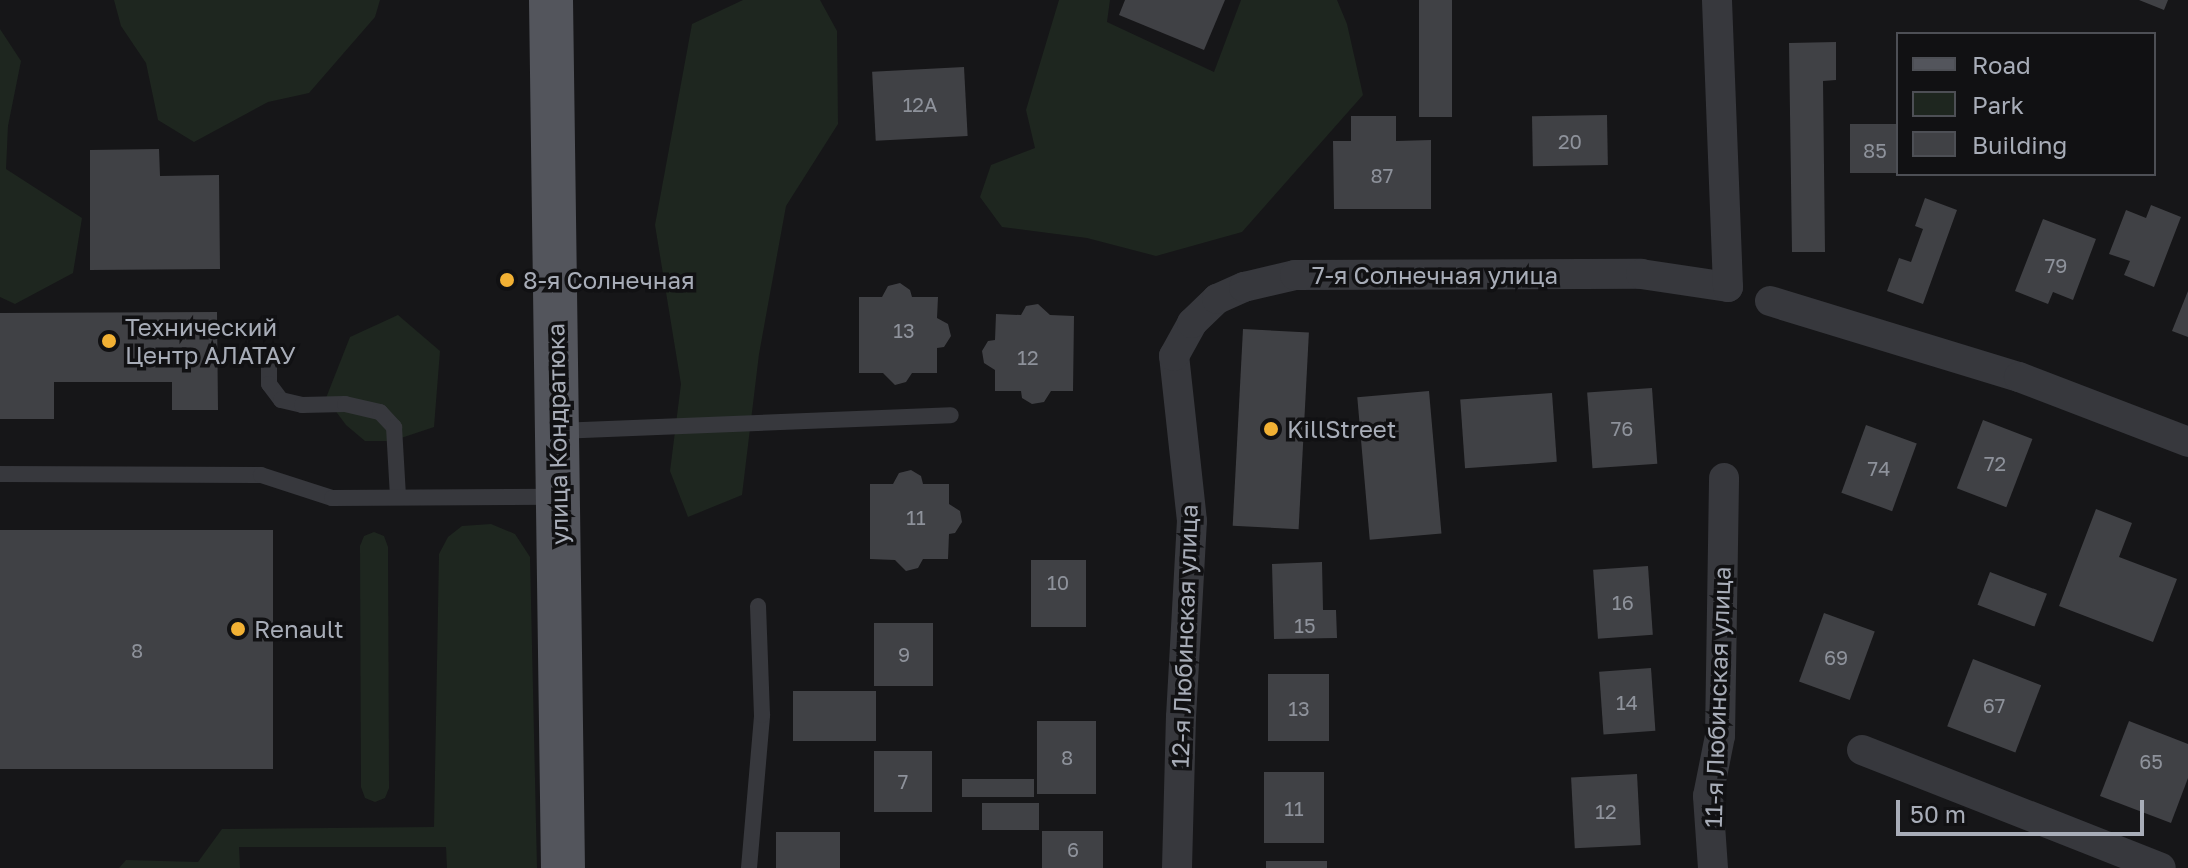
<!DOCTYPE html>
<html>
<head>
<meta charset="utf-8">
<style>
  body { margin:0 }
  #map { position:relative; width:2188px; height:868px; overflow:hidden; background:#161618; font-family:"Golos Text",sans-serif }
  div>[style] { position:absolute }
  .green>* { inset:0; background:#1e261f }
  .building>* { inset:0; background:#404145; transform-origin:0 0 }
  .service>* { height:16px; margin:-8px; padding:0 8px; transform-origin:8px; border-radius:8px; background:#37383d }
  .minor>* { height:30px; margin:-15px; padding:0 15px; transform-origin:15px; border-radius:15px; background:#37383d }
  .primary>* { height:44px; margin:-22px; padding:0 22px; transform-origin:22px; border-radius:22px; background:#53555c }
  .dots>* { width:22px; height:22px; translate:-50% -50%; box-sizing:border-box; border:4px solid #111113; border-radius:50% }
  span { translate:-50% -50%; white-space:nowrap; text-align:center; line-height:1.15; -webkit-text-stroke:7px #111113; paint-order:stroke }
  .number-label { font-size:20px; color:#8e929b }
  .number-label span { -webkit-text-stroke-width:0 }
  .street-label { font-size:24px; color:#a8adb8 }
  .poi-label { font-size:24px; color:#a8adb8 }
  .left { translate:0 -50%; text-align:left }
  .legend { position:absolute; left:1896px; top:32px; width:260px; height:144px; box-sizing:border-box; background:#111113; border:2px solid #4d4f55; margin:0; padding:10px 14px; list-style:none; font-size:24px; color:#a8adb8 }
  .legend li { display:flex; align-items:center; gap:16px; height:40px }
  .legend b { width:40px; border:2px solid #4d4f55 }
  .scale { position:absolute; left:1896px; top:800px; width:248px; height:36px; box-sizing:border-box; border:4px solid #a8adb8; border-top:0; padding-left:10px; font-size:24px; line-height:28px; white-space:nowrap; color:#a8adb8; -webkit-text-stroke:6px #111113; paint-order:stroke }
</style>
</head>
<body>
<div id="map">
  <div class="green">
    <i style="clip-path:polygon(114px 0,380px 0,375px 17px,309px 93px,268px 102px,194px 142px,158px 120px,146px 63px,121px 26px)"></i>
    <i style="clip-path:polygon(743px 0,820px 0,837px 31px,838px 124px,786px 206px,759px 354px,742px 495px,688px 517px,670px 471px,681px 384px,655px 225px,692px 24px)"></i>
    <i style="clip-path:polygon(1059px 0,1110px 0,1107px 22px,1214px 72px,1241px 0,1337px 0,1347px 24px,1363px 95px,1242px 232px,1156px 256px,1087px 238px,1002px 227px,980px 197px,991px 165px,1035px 148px,1026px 110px)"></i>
    <i style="clip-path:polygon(0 29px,21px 61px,8px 126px,6px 169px,82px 218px,73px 273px,15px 304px,0 297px)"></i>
    <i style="clip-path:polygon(398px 315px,440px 351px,434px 427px,392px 441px,365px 441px,346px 425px,326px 398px,350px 337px)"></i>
    <i style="clip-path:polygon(491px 524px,515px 534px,530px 557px,537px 868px,447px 868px,446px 847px,239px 847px,240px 868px,119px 868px,126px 860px,198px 862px,222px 829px,434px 827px,439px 554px,448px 537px,462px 526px)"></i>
    <i style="clip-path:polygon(374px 532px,384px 536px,388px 547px,389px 788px,385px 798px,375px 802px,365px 798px,361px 787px,360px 546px,364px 536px)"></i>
  </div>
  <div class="building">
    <i style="clip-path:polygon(1125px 0,1225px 0,1204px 50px,1119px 15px)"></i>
    <i style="left:1419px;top:0;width:33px;height:117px"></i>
    <i style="clip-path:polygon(2139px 0,2168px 0,2164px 10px)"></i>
    <i style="clip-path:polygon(1836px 42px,1836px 80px,1823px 81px,1825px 252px,1792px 252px,1789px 43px)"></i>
    <i style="left:964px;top:67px;width:69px;height:92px;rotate:87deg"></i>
    <i style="left:1607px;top:115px;width:50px;height:75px;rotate:89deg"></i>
    <i style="clip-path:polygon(1351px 116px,1396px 116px,1396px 141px,1431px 140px,1431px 209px,1334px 209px,1333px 141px,1351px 141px)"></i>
    <i style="left:1898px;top:124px;width:49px;height:48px;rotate:90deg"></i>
    <i style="clip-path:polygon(159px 149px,160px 176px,219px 175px,220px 269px,90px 270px,90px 150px)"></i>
    <i style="clip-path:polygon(1925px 198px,1957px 210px,1923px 304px,1887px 291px,1899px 258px,1911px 262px,1923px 229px,1915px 226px)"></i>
    <i style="clip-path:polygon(2151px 205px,2181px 217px,2154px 287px,2124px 275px,2130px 261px,2109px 254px,2126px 210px,2146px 218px)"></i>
    <i style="clip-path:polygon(2043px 219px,2096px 239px,2073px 300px,2053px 292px,2048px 304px,2015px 291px)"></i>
    <i style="clip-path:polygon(900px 283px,910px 290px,912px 297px,938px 297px,937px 318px,948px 324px,951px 336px,944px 347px,937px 348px,937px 373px,912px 373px,906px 382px,895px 385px,883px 373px,859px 373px,859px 297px,882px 297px,888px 286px)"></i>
    <i style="clip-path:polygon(2188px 291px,2188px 337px,2172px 331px)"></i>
    <i style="clip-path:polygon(1038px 304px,1050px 315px,1074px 316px,1073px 391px,1051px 391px,1044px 402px,1032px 404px,1022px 398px,1021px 391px,995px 391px,995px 370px,984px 363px,982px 351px,988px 341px,995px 340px,996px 314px,1021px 315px,1026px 306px)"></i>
    <i style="clip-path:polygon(217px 312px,218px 410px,172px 410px,172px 382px,54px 382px,54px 419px,0 419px,0 313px)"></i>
    <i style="left:1243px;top:329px;width:66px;height:197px;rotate:3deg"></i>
    <i style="left:1652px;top:388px;width:76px;height:65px;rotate:86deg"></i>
    <i style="left:1429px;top:391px;width:143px;height:72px;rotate:85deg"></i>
    <i style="left:1552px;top:393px;width:69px;height:92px;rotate:86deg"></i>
    <i style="left:1983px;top:420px;width:53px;height:73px;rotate:21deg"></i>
    <i style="left:1866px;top:425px;width:54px;height:72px;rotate:20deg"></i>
    <i style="clip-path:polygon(911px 470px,921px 476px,923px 484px,949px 484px,949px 504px,960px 511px,962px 522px,955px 533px,949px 534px,948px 559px,923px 559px,918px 568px,906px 571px,895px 560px,870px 559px,870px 484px,893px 484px,899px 473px)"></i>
    <i style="clip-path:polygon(2096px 509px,2132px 523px,2119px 557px,2177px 579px,2153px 642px,2059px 606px)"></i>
    <i style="left:273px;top:530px;width:239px;height:273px;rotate:90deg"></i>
    <i style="left:1031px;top:560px;width:55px;height:67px"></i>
    <i style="clip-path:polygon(1322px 562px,1323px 610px,1336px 610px,1337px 638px,1274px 639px,1272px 564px)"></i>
    <i style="left:1648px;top:566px;width:69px;height:55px;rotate:86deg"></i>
    <i style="left:1990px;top:572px;width:61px;height:35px;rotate:21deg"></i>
    <i style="left:1824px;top:613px;width:54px;height:73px;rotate:20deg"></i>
    <i style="left:874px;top:623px;width:59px;height:63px"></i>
    <i style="left:1973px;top:659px;width:73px;height:72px;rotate:21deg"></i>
    <i style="left:1651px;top:668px;width:63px;height:52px;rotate:86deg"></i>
    <i style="left:1268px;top:674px;width:61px;height:67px"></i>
    <i style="left:793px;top:691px;width:83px;height:50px"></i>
    <i style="left:1037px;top:721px;width:59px;height:73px"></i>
    <i style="clip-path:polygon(2129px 721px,2188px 744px,2188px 778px,2171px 823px,2100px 796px)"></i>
    <i style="left:874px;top:751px;width:58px;height:61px"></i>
    <i style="left:1324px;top:772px;width:71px;height:60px;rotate:90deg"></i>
    <i style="left:1637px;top:774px;width:71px;height:66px;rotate:87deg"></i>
    <i style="left:962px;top:779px;width:72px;height:18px"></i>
    <i style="left:982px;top:803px;width:57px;height:27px"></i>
    <i style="left:1042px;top:831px;width:61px;height:37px"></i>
    <i style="left:776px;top:832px;width:64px;height:36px"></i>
    <i style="left:1266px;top:861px;width:61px;height:7px"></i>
  </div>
  <div class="service">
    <i style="left:269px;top:364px;width:20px;rotate:90deg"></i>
    <i style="left:269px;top:384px;width:20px;rotate:53deg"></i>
    <i style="left:281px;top:400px;width:22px;rotate:13deg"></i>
    <i style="left:302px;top:405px;width:43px;rotate:-1.3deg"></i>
    <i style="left:345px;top:404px;width:36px;rotate:13deg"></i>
    <i style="left:380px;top:412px;width:21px;rotate:47deg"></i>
    <i style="left:394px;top:427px;width:70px;rotate:86.7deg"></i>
    <i style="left:558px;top:431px;width:393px;rotate:-2.3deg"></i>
    <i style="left:0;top:474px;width:261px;rotate:0.2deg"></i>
    <i style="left:261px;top:475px;width:75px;rotate:17.9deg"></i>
    <i style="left:332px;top:498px;width:223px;rotate:-0.3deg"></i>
    <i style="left:749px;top:868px;width:154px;rotate:-85.1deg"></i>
    <i style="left:762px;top:715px;width:109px;rotate:-92.1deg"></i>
  </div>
  <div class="minor">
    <i style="left:1770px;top:301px;width:260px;rotate:17deg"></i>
    <i style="left:2019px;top:377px;width:181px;rotate:21deg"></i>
    <i style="left:1862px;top:750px;width:321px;rotate:21.5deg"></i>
    <i style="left:1177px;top:868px;width:151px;rotate:-88.5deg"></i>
    <i style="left:1181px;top:717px;width:196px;rotate:-86.8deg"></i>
    <i style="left:1192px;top:521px;width:166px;rotate:-96.2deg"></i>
    <i style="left:1174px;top:356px;width:38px;rotate:-61deg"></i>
    <i style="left:1192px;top:323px;width:35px;rotate:-44deg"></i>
    <i style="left:1217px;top:299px;width:30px;rotate:-24deg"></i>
    <i style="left:1244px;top:287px;width:52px;rotate:-13.2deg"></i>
    <i style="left:1295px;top:275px;width:346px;rotate:-0.2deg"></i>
    <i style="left:1641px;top:274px;width:88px;rotate:8.5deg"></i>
    <i style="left:1728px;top:287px;width:287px;rotate:-92.2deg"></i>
    <i style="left:1713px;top:868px;width:72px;rotate:-94deg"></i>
    <i style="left:1708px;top:796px;width:61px;rotate:-78.7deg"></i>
    <i style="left:1720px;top:736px;width:258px;rotate:-89.1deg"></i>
  </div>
  <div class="primary">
    <i style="left:551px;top:0;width:868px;rotate:89.21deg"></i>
  </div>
  <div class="dots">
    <i style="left:507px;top:280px;background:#f2b134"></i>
    <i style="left:109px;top:341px;background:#f2b134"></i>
    <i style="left:1271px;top:429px;background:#f2b134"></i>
    <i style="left:238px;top:629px;background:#f2b134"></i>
  </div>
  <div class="number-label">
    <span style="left:920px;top:104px">12А</span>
    <span style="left:1570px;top:141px">20</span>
    <span style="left:1875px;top:150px">85</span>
    <span style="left:1382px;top:175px">87</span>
    <span style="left:2056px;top:265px">79</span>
    <span style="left:904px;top:330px">13</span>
    <span style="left:1028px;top:357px">12</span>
    <span style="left:1622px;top:428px">76</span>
    <span style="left:1995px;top:463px">72</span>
    <span style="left:1879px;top:468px">74</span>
    <span style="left:916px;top:517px">11</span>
    <span style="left:1058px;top:582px">10</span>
    <span style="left:1623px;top:602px">16</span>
    <span style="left:1305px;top:625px">15</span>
    <span style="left:137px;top:650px">8</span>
    <span style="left:904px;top:654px">9</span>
    <span style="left:1836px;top:657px">69</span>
    <span style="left:1627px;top:702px">14</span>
    <span style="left:1994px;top:705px">67</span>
    <span style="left:1299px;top:708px">13</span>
    <span style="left:1067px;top:757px">8</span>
    <span style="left:2151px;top:761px">65</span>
    <span style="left:903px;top:781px">7</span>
    <span style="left:1294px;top:808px">11</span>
    <span style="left:1606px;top:811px">12</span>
    <span style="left:1073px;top:849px">6</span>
  </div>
  <div class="street-label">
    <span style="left:1435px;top:275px">7-я Солнечная улица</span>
    <span style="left:557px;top:434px;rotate:-91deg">улица Кондратюка</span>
    <span style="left:1184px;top:636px;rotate:-88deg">12-я Любинская улица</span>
    <span style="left:1717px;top:697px;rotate:-88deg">11-я Любинская улица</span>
  </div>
  <div class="poi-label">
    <span class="left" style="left:523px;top:280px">8-я Солнечная</span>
    <span class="left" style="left:125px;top:341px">Технический<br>Центр АЛАТАУ</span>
    <span class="left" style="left:1287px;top:429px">KillStreet</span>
    <span class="left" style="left:254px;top:629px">Renault</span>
  </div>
  <ul class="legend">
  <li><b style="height:10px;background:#53555c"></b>Road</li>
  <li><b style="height:22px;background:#1e261f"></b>Park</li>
  <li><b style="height:22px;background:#404145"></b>Building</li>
  </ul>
  <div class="scale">50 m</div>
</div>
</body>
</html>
